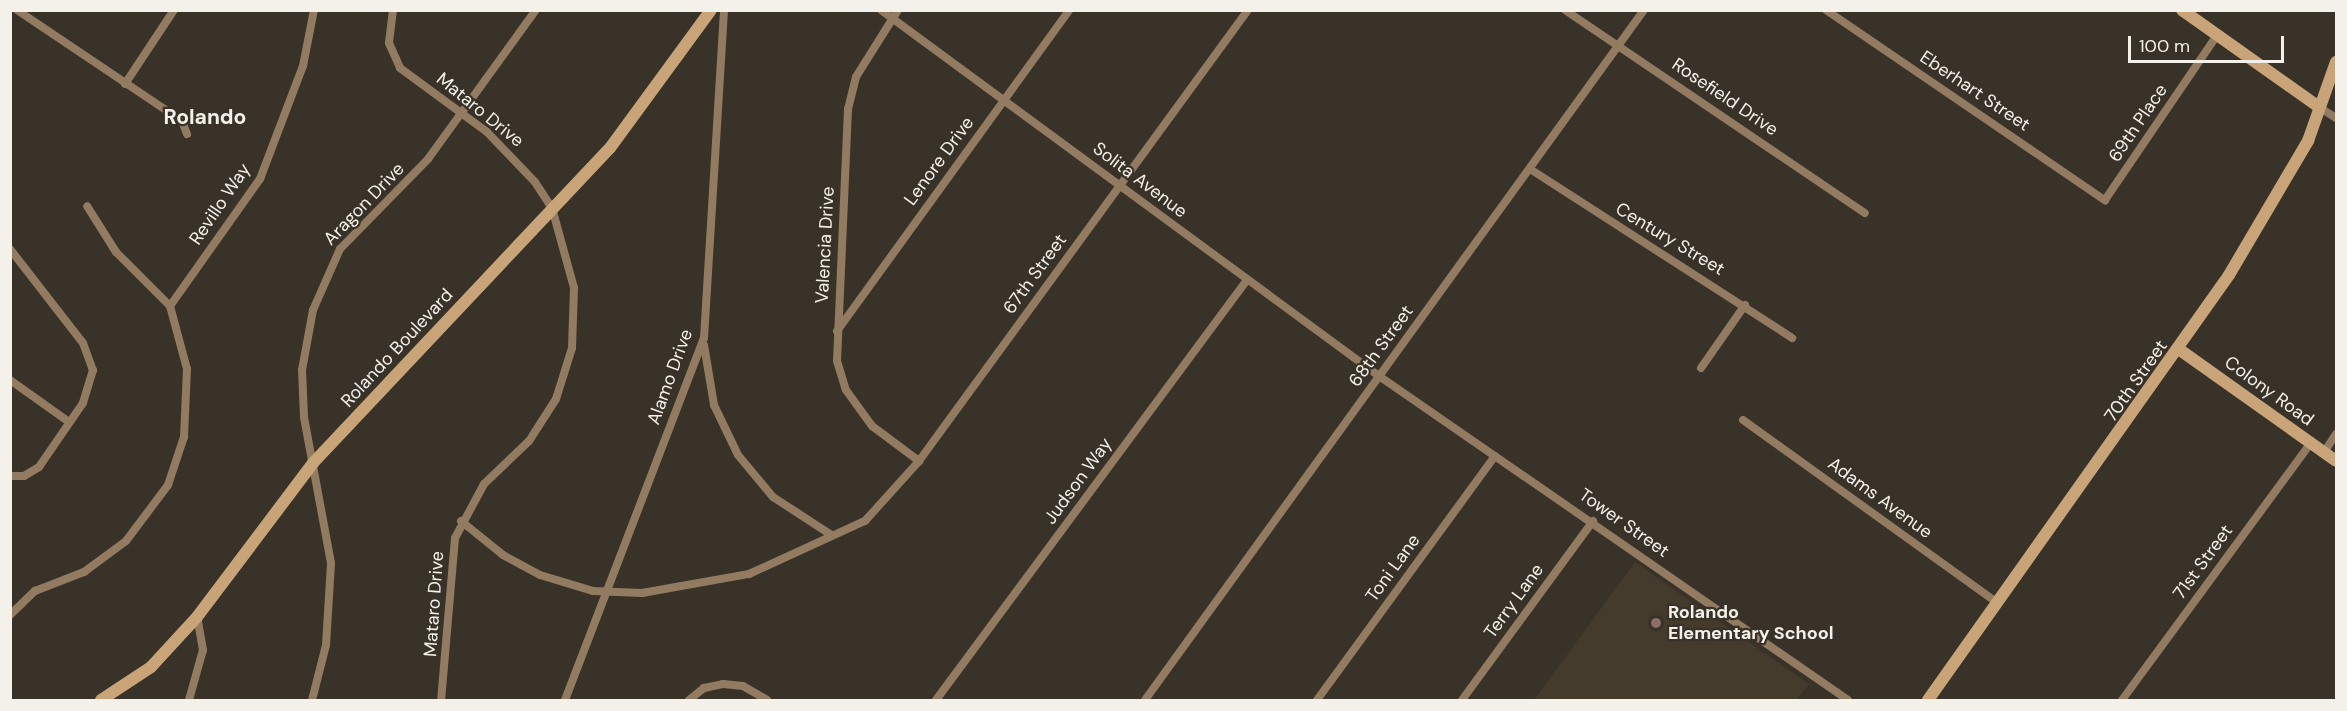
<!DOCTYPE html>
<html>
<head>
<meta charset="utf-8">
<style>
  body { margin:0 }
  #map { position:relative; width:2347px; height:711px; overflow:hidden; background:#383229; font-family:"DM Sans",sans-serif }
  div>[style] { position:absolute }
  .built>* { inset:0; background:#443b2c }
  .street>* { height:8px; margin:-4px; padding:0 4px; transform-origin:4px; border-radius:4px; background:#927b60 }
  .secondary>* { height:12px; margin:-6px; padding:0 6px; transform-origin:6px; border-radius:6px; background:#c8a478 }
  .dots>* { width:16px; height:16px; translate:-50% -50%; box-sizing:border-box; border:3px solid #383229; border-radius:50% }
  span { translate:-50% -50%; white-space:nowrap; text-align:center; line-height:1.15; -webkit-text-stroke:4.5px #383229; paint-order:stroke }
  .street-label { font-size:18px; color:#f4f0ea }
  .poi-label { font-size:18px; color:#f4f0ea; font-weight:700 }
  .left { translate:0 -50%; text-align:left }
  .quarter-label { font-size:21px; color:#f4f0ea; font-weight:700 }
  .frame { position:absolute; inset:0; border:12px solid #f4f0ea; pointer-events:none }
  .scale { position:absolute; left:2128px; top:36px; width:156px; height:27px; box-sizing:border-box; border:3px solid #f4f0ea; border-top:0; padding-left:8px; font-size:18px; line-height:21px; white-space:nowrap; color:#f4f0ea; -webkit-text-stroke:4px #383229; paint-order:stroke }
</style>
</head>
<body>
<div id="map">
  <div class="built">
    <i style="clip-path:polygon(1635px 562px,1809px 684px,1797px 700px,1534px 700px)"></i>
  </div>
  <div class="street">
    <i style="left:17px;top:10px;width:199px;rotate:33.9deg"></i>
    <i style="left:182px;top:121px;width:14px;rotate:69deg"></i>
    <i style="left:393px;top:10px;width:33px;rotate:97deg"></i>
    <i style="left:389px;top:43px;width:27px;rotate:66deg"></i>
    <i style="left:400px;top:68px;width:108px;rotate:36.3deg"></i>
    <i style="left:487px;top:132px;width:69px;rotate:46.2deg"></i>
    <i style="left:535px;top:182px;width:31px;rotate:57deg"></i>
    <i style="left:552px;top:208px;width:83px;rotate:74.6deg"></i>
    <i style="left:574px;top:288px;width:60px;rotate:91.9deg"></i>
    <i style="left:572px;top:348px;width:53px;rotate:107.4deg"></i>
    <i style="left:556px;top:399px;width:50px;rotate:122.7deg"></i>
    <i style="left:529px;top:441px;width:62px;rotate:136.3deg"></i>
    <i style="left:484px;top:484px;width:61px;rotate:118.2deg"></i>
    <i style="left:455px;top:538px;width:163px;rotate:94.9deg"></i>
    <i style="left:881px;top:10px;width:618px;rotate:36.31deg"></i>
    <i style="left:1379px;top:376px;width:570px;rotate:34.64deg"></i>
    <i style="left:898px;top:10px;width:79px;rotate:122.1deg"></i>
    <i style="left:856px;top:77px;width:33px;rotate:104deg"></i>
    <i style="left:848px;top:109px;width:252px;rotate:92.5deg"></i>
    <i style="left:837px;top:361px;width:30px;rotate:73deg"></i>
    <i style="left:846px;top:390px;width:44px;rotate:54.2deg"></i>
    <i style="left:872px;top:426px;width:59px;rotate:36.7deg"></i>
    <i style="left:1565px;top:10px;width:362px;rotate:34.1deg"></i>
    <i style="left:1826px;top:10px;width:338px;rotate:34.3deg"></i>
    <i style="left:2105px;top:200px;width:201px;rotate:-55.8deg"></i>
    <i style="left:125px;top:84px;width:89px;rotate:-56.5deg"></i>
    <i style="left:2319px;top:107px;width:20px;rotate:33deg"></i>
    <i style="left:1530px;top:169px;width:312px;rotate:32.8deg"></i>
    <i style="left:10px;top:249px;width:119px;rotate:52.2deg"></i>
    <i style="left:83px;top:343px;width:29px;rotate:70deg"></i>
    <i style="left:93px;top:370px;width:34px;rotate:107deg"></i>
    <i style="left:83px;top:403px;width:78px;rotate:124.5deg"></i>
    <i style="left:39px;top:467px;width:17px;rotate:149deg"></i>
    <i style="left:24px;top:476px;width:14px;rotate:180deg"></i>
    <i style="left:170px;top:306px;width:156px;rotate:-54.7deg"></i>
    <i style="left:260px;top:179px;width:121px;rotate:-69.2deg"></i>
    <i style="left:303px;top:66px;width:57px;rotate:-78.9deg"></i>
    <i style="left:837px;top:331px;width:396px;rotate:-54.1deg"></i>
    <i style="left:704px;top:345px;width:61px;rotate:80.5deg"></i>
    <i style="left:714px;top:405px;width:55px;rotate:64.4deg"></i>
    <i style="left:738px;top:455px;width:55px;rotate:50.2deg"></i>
    <i style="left:773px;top:497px;width:68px;rotate:33deg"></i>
    <i style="left:1701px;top:368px;width:77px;rotate:-55.1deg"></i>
    <i style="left:10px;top:380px;width:72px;rotate:35.4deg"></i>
    <i style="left:1743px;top:420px;width:314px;rotate:35.7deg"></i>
    <i style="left:2324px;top:452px;width:22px;rotate:-56deg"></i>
    <i style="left:461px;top:521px;width:54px;rotate:39deg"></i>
    <i style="left:503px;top:555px;width:42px;rotate:28.4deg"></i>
    <i style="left:540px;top:575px;width:55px;rotate:16.8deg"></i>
    <i style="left:593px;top:591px;width:49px;rotate:2.3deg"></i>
    <i style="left:642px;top:593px;width:109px;rotate:-10.1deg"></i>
    <i style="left:749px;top:574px;width:128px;rotate:-24.6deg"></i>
    <i style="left:865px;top:521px;width:81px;rotate:-48deg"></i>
    <i style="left:919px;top:461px;width:558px;rotate:-53.89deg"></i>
    <i style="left:10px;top:615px;width:35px;rotate:-44deg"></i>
    <i style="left:35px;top:591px;width:53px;rotate:-21.2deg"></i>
    <i style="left:84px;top:572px;width:52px;rotate:-36.4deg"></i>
    <i style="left:126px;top:541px;width:70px;rotate:-53.1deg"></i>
    <i style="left:168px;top:485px;width:51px;rotate:-71.6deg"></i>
    <i style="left:184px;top:437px;width:68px;rotate:-87.5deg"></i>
    <i style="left:187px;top:369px;width:65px;rotate:-105.1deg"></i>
    <i style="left:170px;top:306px;width:76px;rotate:-135deg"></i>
    <i style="left:116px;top:252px;width:54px;rotate:-122.2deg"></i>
    <i style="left:189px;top:700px;width:52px;rotate:-74.4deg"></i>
    <i style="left:203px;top:650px;width:34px;rotate:-100deg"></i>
    <i style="left:312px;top:700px;width:57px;rotate:-75.7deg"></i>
    <i style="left:326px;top:645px;width:82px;rotate:-86.5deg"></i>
    <i style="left:331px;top:563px;width:148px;rotate:-100.5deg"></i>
    <i style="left:304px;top:417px;width:47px;rotate:-92.4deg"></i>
    <i style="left:302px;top:370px;width:61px;rotate:-79.6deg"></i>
    <i style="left:313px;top:310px;width:67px;rotate:-66.1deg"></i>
    <i style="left:340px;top:249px;width:126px;rotate:-45.6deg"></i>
    <i style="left:428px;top:159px;width:184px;rotate:-54.1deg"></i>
    <i style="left:565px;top:700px;width:388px;rotate:-69deg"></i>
    <i style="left:704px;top:338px;width:329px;rotate:-86.5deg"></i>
    <i style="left:689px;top:700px;width:19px;rotate:-39deg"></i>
    <i style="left:704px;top:688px;width:19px;rotate:-12deg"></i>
    <i style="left:723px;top:684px;width:20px;rotate:6deg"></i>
    <i style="left:743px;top:686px;width:28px;rotate:30deg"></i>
    <i style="left:936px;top:700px;width:523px;rotate:-53.48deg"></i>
    <i style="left:1145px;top:700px;width:852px;rotate:-54.13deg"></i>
    <i style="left:1317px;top:700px;width:302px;rotate:-53.9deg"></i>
    <i style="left:1462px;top:700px;width:222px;rotate:-53.8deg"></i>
    <i style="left:2122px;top:700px;width:319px;rotate:-53.7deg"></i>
  </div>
  <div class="secondary">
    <i style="left:2182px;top:10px;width:168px;rotate:35.3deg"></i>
    <i style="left:2180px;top:350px;width:191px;rotate:35.4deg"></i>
    <i style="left:101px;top:700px;width:60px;rotate:-33.4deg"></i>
    <i style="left:151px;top:667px;width:68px;rotate:-47.4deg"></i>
    <i style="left:197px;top:617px;width:193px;rotate:-53deg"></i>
    <i style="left:313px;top:463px;width:433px;rotate:-46.7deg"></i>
    <i style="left:610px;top:148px;width:171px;rotate:-53.8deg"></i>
    <i style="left:1928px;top:700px;width:521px;rotate:-54.69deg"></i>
    <i style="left:2229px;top:275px;width:156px;rotate:-59.5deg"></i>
    <i style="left:2308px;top:141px;width:84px;rotate:-70.5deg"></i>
  </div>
  <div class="dots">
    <i style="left:1656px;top:623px;background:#8d6e63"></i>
  </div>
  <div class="street-label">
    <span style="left:1975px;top:91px;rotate:34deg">Eberhart Street</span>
    <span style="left:1725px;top:97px;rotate:34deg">Rosefield Drive</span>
    <span style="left:480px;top:110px;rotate:39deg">Mataro Drive</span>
    <span style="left:2138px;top:123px;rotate:-56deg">69th Place</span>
    <span style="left:939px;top:161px;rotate:-54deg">Lenore Drive</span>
    <span style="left:1140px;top:180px;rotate:37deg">Solita Avenue</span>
    <span style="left:220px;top:204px;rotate:-56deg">Revillo Way</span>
    <span style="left:364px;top:204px;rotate:-46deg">Aragon Drive</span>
    <span style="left:1670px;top:239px;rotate:31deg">Century Street</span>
    <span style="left:825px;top:245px;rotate:-87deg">Valencia Drive</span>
    <span style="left:1035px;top:274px;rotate:-54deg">67th Street</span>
    <span style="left:1381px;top:346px;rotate:-54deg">68th Street</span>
    <span style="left:397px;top:348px;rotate:-47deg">Rolando Boulevard</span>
    <span style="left:670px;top:377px;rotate:-70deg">Alamo Drive</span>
    <span style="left:2136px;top:381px;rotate:-55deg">70th Street</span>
    <span style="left:2269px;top:391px;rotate:36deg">Colony Road</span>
    <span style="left:1078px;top:481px;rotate:-54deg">Judson Way</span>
    <span style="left:1880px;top:498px;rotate:36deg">Adams Avenue</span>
    <span style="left:1624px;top:523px;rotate:35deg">Tower Street</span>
    <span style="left:2203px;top:562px;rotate:-54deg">71st Street</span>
    <span style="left:1393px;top:568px;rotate:-54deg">Toni Lane</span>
    <span style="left:1514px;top:601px;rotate:-54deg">Terry Lane</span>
    <span style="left:434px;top:604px;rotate:-86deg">Mataro Drive</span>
  </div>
  <div class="poi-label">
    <span class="left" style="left:1668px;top:623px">Rolando<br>Elementary School</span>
  </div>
  <div class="quarter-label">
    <span style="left:205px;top:117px">Rolando</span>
  </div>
  <div class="frame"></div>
  <div class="scale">100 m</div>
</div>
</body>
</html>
